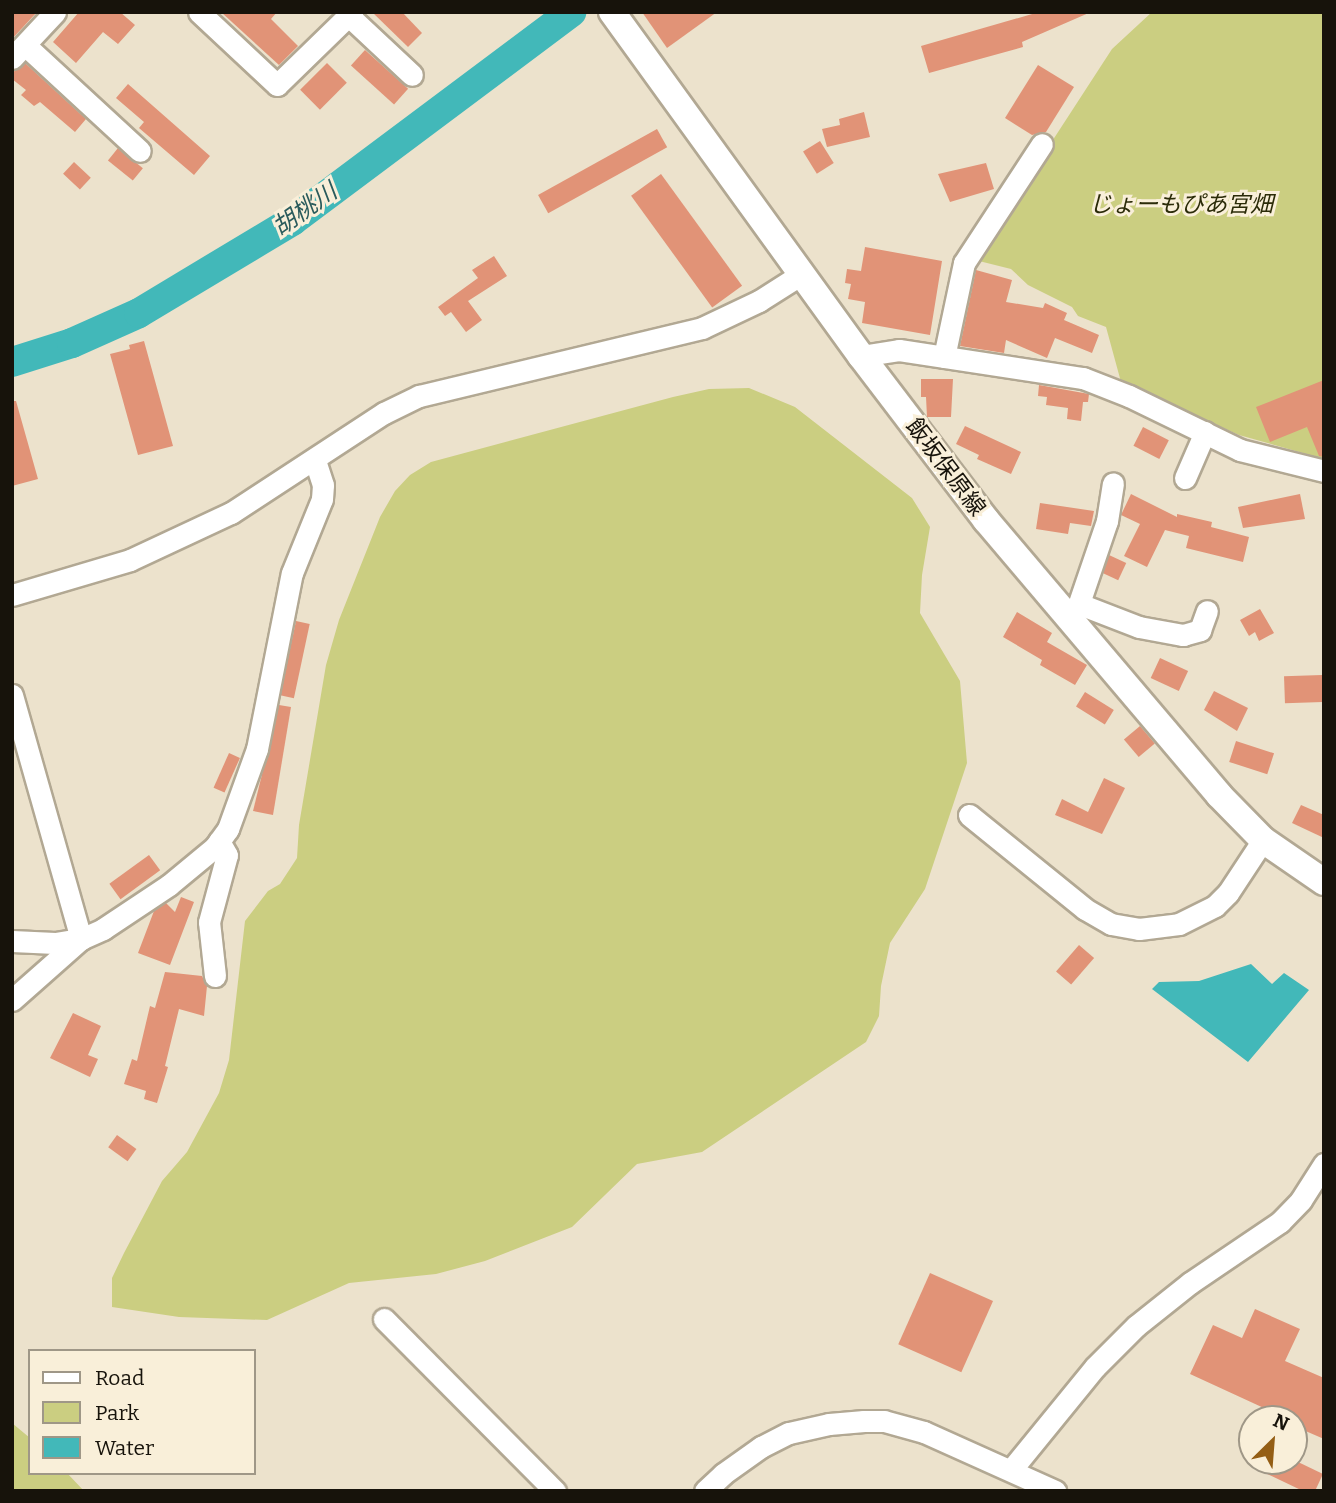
<!DOCTYPE html>
<html>
<head>
<meta charset="utf-8">
<style>
  body { margin:0 }
  #map { position:relative; width:1336px; height:1503px; overflow:hidden; background:#ece2cc; font-family:Bitter,"Noto Sans JP",serif }
  div>[style] { position:absolute }
  .green>* { inset:0; background:#cbce81 }
  .water>* { inset:0; background:#42b8b9 }
  .river>* { height:30px; margin:-15px; padding:0 15px; transform-origin:15px; border-radius:15px; background:#42b8b9 }
  .building>* { inset:0; background:#e19377; transform-origin:0 0 }
  .roads { filter:drop-shadow(2px 0 #b2a893) drop-shadow(-2px 0 #b2a893) drop-shadow(0 2px #b2a893) drop-shadow(0 -2px #b2a893) }
  .minor>* { height:21px; margin:-10.5px; padding:0 10.5px; transform-origin:10.5px; border-radius:10.5px; background:#fff }
  .major>* { height:26px; margin:-13px; padding:0 13px; transform-origin:13px; border-radius:13px; background:#fff }
  span { translate:-50% -50%; white-space:nowrap; text-align:center; line-height:1.15; -webkit-text-stroke:6px #f9efd9; paint-order:stroke }
  .park-label { font-size:23px; color:#2b2b08; font-style:italic }
  .street-label { font-size:23px; color:#17130b }
  .water-label { font-size:24px; color:#2a5b5c; font-style:italic }
  .frame { position:absolute; inset:0; border:14px solid #17130b; pointer-events:none }
  .legend { position:absolute; left:28px; top:1349px; width:228px; height:126px; box-sizing:border-box; background:#f9efd9; border:2px solid #9f9787; margin:0; padding:9px 12px; list-style:none; font-size:21px; color:#17130b }
  .legend li { display:flex; align-items:center; gap:14px; height:35px }
  .legend b { width:35px; border:2px solid #9f9787 }
  .north { position:absolute; left:1238px; top:1405px; width:70px; height:70px; box-sizing:border-box; background:#f9efd9; border:2px solid #9f9787; border-radius:50%; rotate:25deg; font-size:19px; font-weight:700; line-height:28px; text-align:center; color:#17130b }
  .north::after { content:''; display:block; margin:auto; width:24px; height:32px; background:#945e15; clip-path:polygon(50% 0,100% 100%,50% 72%,0 100%) }
</style>
</head>
<body>
<div id="map">
  <div class="green">
    <i style="clip-path:polygon(1152px 12px,1324px 12px,1324px 459px,1239px 435px,1121px 382px,1106px 327px,1078px 316px,1072px 307px,1028px 285px,1011px 269px,975px 260px,1112px 49px)"></i>
    <i style="clip-path:polygon(749px 388px,795px 407px,912px 498px,930px 527px,922px 575px,920px 613px,960px 681px,967px 763px,925px 889px,890px 943px,881px 986px,879px 1016px,866px 1042px,702px 1152px,637px 1164px,572px 1227px,485px 1261px,436px 1274px,349px 1283px,267px 1320px,179px 1317px,112px 1307px,112px 1278px,124px 1253px,162px 1181px,187px 1152px,219px 1093px,229px 1060px,245px 921px,268px 891px,280px 884px,297px 858px,299px 825px,326px 665px,339px 620px,380px 517px,395px 491px,410px 475px,431px 462px,673px 397px,709px 389px)"></i>
    <i style="clip-path:polygon(12px 1423px,30px 1438px,30px 1473px,67px 1473px,84px 1491px,12px 1491px)"></i>
  </div>
  <div class="water">
    <i style="clip-path:polygon(1251px 964px,1272px 984px,1284px 973px,1309px 990px,1248px 1062px,1152px 989px,1159px 982px,1199px 981px)"></i>
  </div>
  <div class="river">
    <i style="left:12px;top:362px;width:63px;rotate:-17.6deg"></i>
    <i style="left:72px;top:343px;width:73px;rotate:-24.1deg"></i>
    <i style="left:139px;top:313px;width:179px;rotate:-31deg"></i>
    <i style="left:292px;top:221px;width:349px;rotate:-36.8deg"></i>
  </div>
  <div class="building">
    <i style="clip-path:polygon(12px 12px,37px 12px,12px 39px)"></i>
    <i style="clip-path:polygon(79px 12px,120px 12px,135px 25px,118px 44px,103px 32px,76px 63px,53px 42px)"></i>
    <i style="clip-path:polygon(221px 12px,277px 12px,271px 19px,298px 46px,279px 65px)"></i>
    <i style="clip-path:polygon(372px 12px,402px 12px,422px 33px,408px 47px)"></i>
    <i style="clip-path:polygon(642px 12px,717px 12px,667px 48px)"></i>
    <i style="clip-path:polygon(1039px 12px,1091px 12px,1022px 42px,1023px 47px,929px 73px,921px 46px)"></i>
    <i style="left:365px;top:50px;width:58px;height:21px;rotate:42deg"></i>
    <i style="clip-path:polygon(25px 63px,86px 119px,75px 132px,40px 102px,34px 106px,21px 95px,26px 90px,12px 79px,12px 73px)"></i>
    <i style="left:327px;top:63px;width:28px;height:38px;rotate:45deg"></i>
    <i style="clip-path:polygon(1038px 65px,1074px 87px,1046px 132px,1032px 135px,1005px 118px)"></i>
    <i style="clip-path:polygon(128px 84px,210px 156px,194px 175px,139px 128px,144px 122px,116px 98px)"></i>
    <i style="clip-path:polygon(864px 112px,870px 137px,827px 147px,822px 129px,840px 125px,839px 119px)"></i>
    <i style="left:657px;top:129px;width:21px;height:136px;rotate:61deg"></i>
    <i style="left:820px;top:141px;width:26px;height:20px;rotate:58deg"></i>
    <i style="left:118px;top:148px;width:32px;height:16px;rotate:39deg"></i>
    <i style="left:74px;top:162px;width:23px;height:16px;rotate:43deg"></i>
    <i style="clip-path:polygon(986px 163px,994px 189px,950px 202px,938px 174px)"></i>
    <i style="left:661px;top:174px;width:138px;height:37px;rotate:54deg"></i>
    <i style="clip-path:polygon(865px 247px,942px 261px,930px 335px,862px 323px,865px 302px,848px 299px,851px 284px,845px 283px,847px 269px,861px 271px)"></i>
    <i style="clip-path:polygon(494px 256px,507px 276px,468px 301px,482px 320px,466px 332px,451px 312px,445px 316px,438px 307px,478px 278px,472px 270px)"></i>
    <i style="clip-path:polygon(976px 270px,1012px 280px,1006px 302px,1043px 308px,1045px 303px,1067px 313px,1064px 320px,1099px 335px,1092px 353px,1055px 338px,1047px 358px,1006px 340px,1004px 353px,960px 346px)"></i>
    <i style="clip-path:polygon(144px 341px,173px 446px,138px 455px,110px 354px,130px 349px,129px 345px)"></i>
    <i style="clip-path:polygon(921px 379px,953px 379px,951px 417px,927px 417px,926px 397px,921px 397px)"></i>
    <i style="clip-path:polygon(1324px 380px,1324px 457px,1319px 456px,1307px 427px,1270px 442px,1256px 407px)"></i>
    <i style="clip-path:polygon(1039px 385px,1089px 394px,1088px 402px,1083px 402px,1081px 421px,1067px 419px,1068px 408px,1046px 405px,1047px 397px,1038px 396px)"></i>
    <i style="clip-path:polygon(12px 401px,16px 401px,38px 479px,12px 486px)"></i>
    <i style="clip-path:polygon(965px 426px,1021px 452px,1011px 474px,977px 459px,979px 455px,956px 444px)"></i>
    <i style="left:1143px;top:427px;width:29px;height:21px;rotate:27deg"></i>
    <i style="clip-path:polygon(1131px 494px,1177px 517px,1177px 514px,1212px 522px,1211px 527px,1249px 537px,1243px 562px,1186px 548px,1189px 536px,1165px 530px,1147px 567px,1124px 556px,1140px 524px,1121px 515px)"></i>
    <i style="clip-path:polygon(1300px 494px,1305px 519px,1243px 528px,1238px 507px)"></i>
    <i style="clip-path:polygon(1040px 503px,1094px 511px,1091px 526px,1070px 523px,1068px 534px,1036px 529px)"></i>
    <i style="left:1109px;top:555px;width:19px;height:19px;rotate:25deg"></i>
    <i style="clip-path:polygon(1260px 609px,1274px 633px,1259px 641px,1255px 632px,1249px 636px,1240px 620px)"></i>
    <i style="clip-path:polygon(1017px 612px,1052px 633px,1047px 642px,1087px 665px,1075px 685px,1040px 665px,1042px 660px,1003px 637px)"></i>
    <i style="left:296px;top:621px;width:14px;height:76px;rotate:12deg"></i>
    <i style="left:1160px;top:658px;width:31px;height:22px;rotate:25deg"></i>
    <i style="left:1322px;top:675px;width:27px;height:38px;rotate:88deg"></i>
    <i style="clip-path:polygon(1214px 691px,1248px 708px,1237px 731px,1204px 710px)"></i>
    <i style="left:1085px;top:692px;width:34px;height:17px;rotate:32deg"></i>
    <i style="clip-path:polygon(279px 705px,291px 707px,273px 815px,253px 811px)"></i>
    <i style="left:1140px;top:726px;width:23px;height:21px;rotate:50deg"></i>
    <i style="left:1236px;top:741px;width:40px;height:22px;rotate:18deg"></i>
    <i style="left:229px;top:753px;width:12px;height:38px;rotate:24deg"></i>
    <i style="clip-path:polygon(1104px 778px,1125px 788px,1102px 834px,1055px 815px,1062px 799px,1088px 812px)"></i>
    <i style="clip-path:polygon(1301px 805px,1324px 815px,1324px 838px,1292px 823px)"></i>
    <i style="left:149px;top:855px;width:19px;height:49px;rotate:54deg"></i>
    <i style="clip-path:polygon(181px 897px,194px 902px,170px 965px,138px 953px,154px 911px,166px 903px,175px 912px)"></i>
    <i style="left:1079px;top:945px;width:20px;height:35px;rotate:41deg"></i>
    <i style="clip-path:polygon(165px 972px,202px 976px,207px 986px,204px 1016px,179px 1009px,165px 1066px,168px 1067px,157px 1103px,144px 1099px,146px 1091px,124px 1084px,132px 1059px,137px 1061px,150px 1006px,155px 1008px)"></i>
    <i style="clip-path:polygon(73px 1013px,101px 1026px,88px 1055px,98px 1059px,90px 1077px,50px 1058px)"></i>
    <i style="left:117px;top:1135px;width:24px;height:15px;rotate:36deg"></i>
    <i style="left:930px;top:1273px;width:69px;height:78px;rotate:24deg"></i>
    <i style="clip-path:polygon(1255px 1309px,1300px 1329px,1285px 1361px,1324px 1378px,1324px 1439px,1294px 1426px,1294px 1419px,1288px 1419px,1190px 1374px,1213px 1325px,1242px 1338px)"></i>
    <i style="clip-path:polygon(1268px 1461px,1296px 1461px,1323px 1474px,1315px 1491px,1303px 1491px,1263px 1472px)"></i>
  </div>
  <div class="roads">
    <div class="minor">
      <i style="left:199px;top:12px;width:107px;rotate:43.1deg"></i>
      <i style="left:277px;top:85px;width:105px;rotate:-44.2deg"></i>
      <i style="left:349px;top:16px;width:86px;rotate:43.1deg"></i>
      <i style="left:25px;top:45px;width:156px;rotate:42.7deg"></i>
      <i style="left:12px;top:58px;width:63px;rotate:-46.9deg"></i>
      <i style="left:861px;top:356px;width:38px;rotate:-9deg"></i>
      <i style="left:899px;top:350px;width:186px;rotate:8.7deg"></i>
      <i style="left:1083px;top:378px;width:49px;rotate:21.4deg"></i>
      <i style="left:1129px;top:396px;width:123px;rotate:25.9deg"></i>
      <i style="left:1240px;top:450px;width:87px;rotate:14deg"></i>
      <i style="left:944px;top:357px;width:96px;rotate:-78deg"></i>
      <i style="left:964px;top:263px;width:142px;rotate:-56.8deg"></i>
      <i style="left:1185px;top:478px;width:50px;rotate:-66.5deg"></i>
      <i style="left:12px;top:595px;width:123px;rotate:-16.5deg"></i>
      <i style="left:130px;top:560px;width:111px;rotate:-25deg"></i>
      <i style="left:231px;top:513px;width:183px;rotate:-33.2deg"></i>
      <i style="left:384px;top:413px;width:39px;rotate:-26deg"></i>
      <i style="left:419px;top:396px;width:291px;rotate:-13.5deg"></i>
      <i style="left:702px;top:328px;width:63px;rotate:-25.3deg"></i>
      <i style="left:759px;top:301px;width:52px;rotate:-32.5deg"></i>
      <i style="left:1078px;top:606px;width:90px;rotate:-71.2deg"></i>
      <i style="left:1107px;top:521px;width:38px;rotate:-81deg"></i>
      <i style="left:1063px;top:612px;width:20px;rotate:-20deg"></i>
      <i style="left:1082px;top:605px;width:61px;rotate:21.1deg"></i>
      <i style="left:1139px;top:627px;width:45px;rotate:10.3deg"></i>
      <i style="left:1183px;top:635px;width:18px;rotate:-16deg"></i>
      <i style="left:1200px;top:630px;width:20px;rotate:-70deg"></i>
      <i style="left:12px;top:695px;width:254px;rotate:74.2deg"></i>
      <i style="left:81px;top:939px;width:92px;rotate:138.5deg"></i>
      <i style="left:969px;top:815px;width:149px;rotate:39deg"></i>
      <i style="left:1085px;top:909px;width:30px;rotate:30deg"></i>
      <i style="left:1111px;top:924px;width:28px;rotate:10deg"></i>
      <i style="left:1139px;top:929px;width:40px;rotate:-7.1deg"></i>
      <i style="left:1179px;top:924px;width:40px;rotate:-26.6deg"></i>
      <i style="left:1215px;top:906px;width:18px;rotate:-45deg"></i>
      <i style="left:1228px;top:893px;width:64px;rotate:-56.6deg"></i>
      <i style="left:12px;top:941px;width:43px;rotate:2.7deg"></i>
      <i style="left:55px;top:943px;width:26px;rotate:-9deg"></i>
      <i style="left:81px;top:939px;width:24px;rotate:-24deg"></i>
      <i style="left:103px;top:929px;width:79px;rotate:-33.7deg"></i>
      <i style="left:169px;top:885px;width:60px;rotate:-39.6deg"></i>
      <i style="left:215px;top:847px;width:22px;rotate:-54deg"></i>
      <i style="left:228px;top:829px;width:85px;rotate:-70.1deg"></i>
      <i style="left:257px;top:749px;width:179px;rotate:-78.8deg"></i>
      <i style="left:292px;top:573px;width:80px;rotate:-67.9deg"></i>
      <i style="left:322px;top:499px;width:14px;rotate:-86deg"></i>
      <i style="left:323px;top:485px;width:25px;rotate:-108deg"></i>
      <i style="left:215px;top:976px;width:54px;rotate:-96.3deg"></i>
      <i style="left:209px;top:922px;width:69px;rotate:-75deg"></i>
      <i style="left:227px;top:855px;width:16px;rotate:-120deg"></i>
      <i style="left:384px;top:1319px;width:243px;rotate:45.2deg"></i>
      <i style="left:1011px;top:1470px;width:133px;rotate:-50.8deg"></i>
      <i style="left:1095px;top:1367px;width:58px;rotate:-45deg"></i>
      <i style="left:1136px;top:1326px;width:69px;rotate:-38.5deg"></i>
      <i style="left:1190px;top:1283px;width:109px;rotate:-34.1deg"></i>
      <i style="left:1280px;top:1222px;width:30px;rotate:-46deg"></i>
      <i style="left:1301px;top:1200px;width:43px;rotate:-57.4deg"></i>
      <i style="left:705px;top:1491px;width:25px;rotate:-43deg"></i>
      <i style="left:723px;top:1474px;width:47px;rotate:-35.4deg"></i>
      <i style="left:761px;top:1447px;width:31px;rotate:-27deg"></i>
      <i style="left:789px;top:1433px;width:41px;rotate:-12.7deg"></i>
      <i style="left:829px;top:1424px;width:35px;rotate:-5deg"></i>
      <i style="left:864px;top:1421px;width:20px"></i>
      <i style="left:884px;top:1421px;width:41px;rotate:15.4deg"></i>
      <i style="left:924px;top:1432px;width:144px;rotate:24.2deg"></i>
    </div>
    <div class="major">
      <i style="left:612px;top:12px;width:425px;rotate:54.1deg"></i>
      <i style="left:861px;top:356px;width:206px;rotate:52.7deg"></i>
      <i style="left:986px;top:520px;width:360px;rotate:49.7deg"></i>
      <i style="left:1219px;top:795px;width:63px;rotate:45.6deg"></i>
      <i style="left:1263px;top:840px;width:74px;rotate:34.5deg"></i>
    </div>
  </div>
  <div class="park-label">
    <span style="left:1181px;top:204px">じょーもぴあ宮畑</span>
  </div>
  <div class="street-label">
    <span style="left:946px;top:467px;rotate:53deg">飯坂保原線</span>
  </div>
  <div class="water-label">
    <span style="left:305px;top:210px;rotate:-35deg">胡桃川</span>
  </div>
  <div class="frame"></div>
  <ul class="legend">
  <li><b style="height:9px;background:#fff"></b>Road</li>
  <li><b style="height:19px;background:#cbce81"></b>Park</li>
  <li><b style="height:19px;background:#42b8b9"></b>Water</li>
  </ul>
  <div class="north">N</div>
</div>
</body>
</html>
